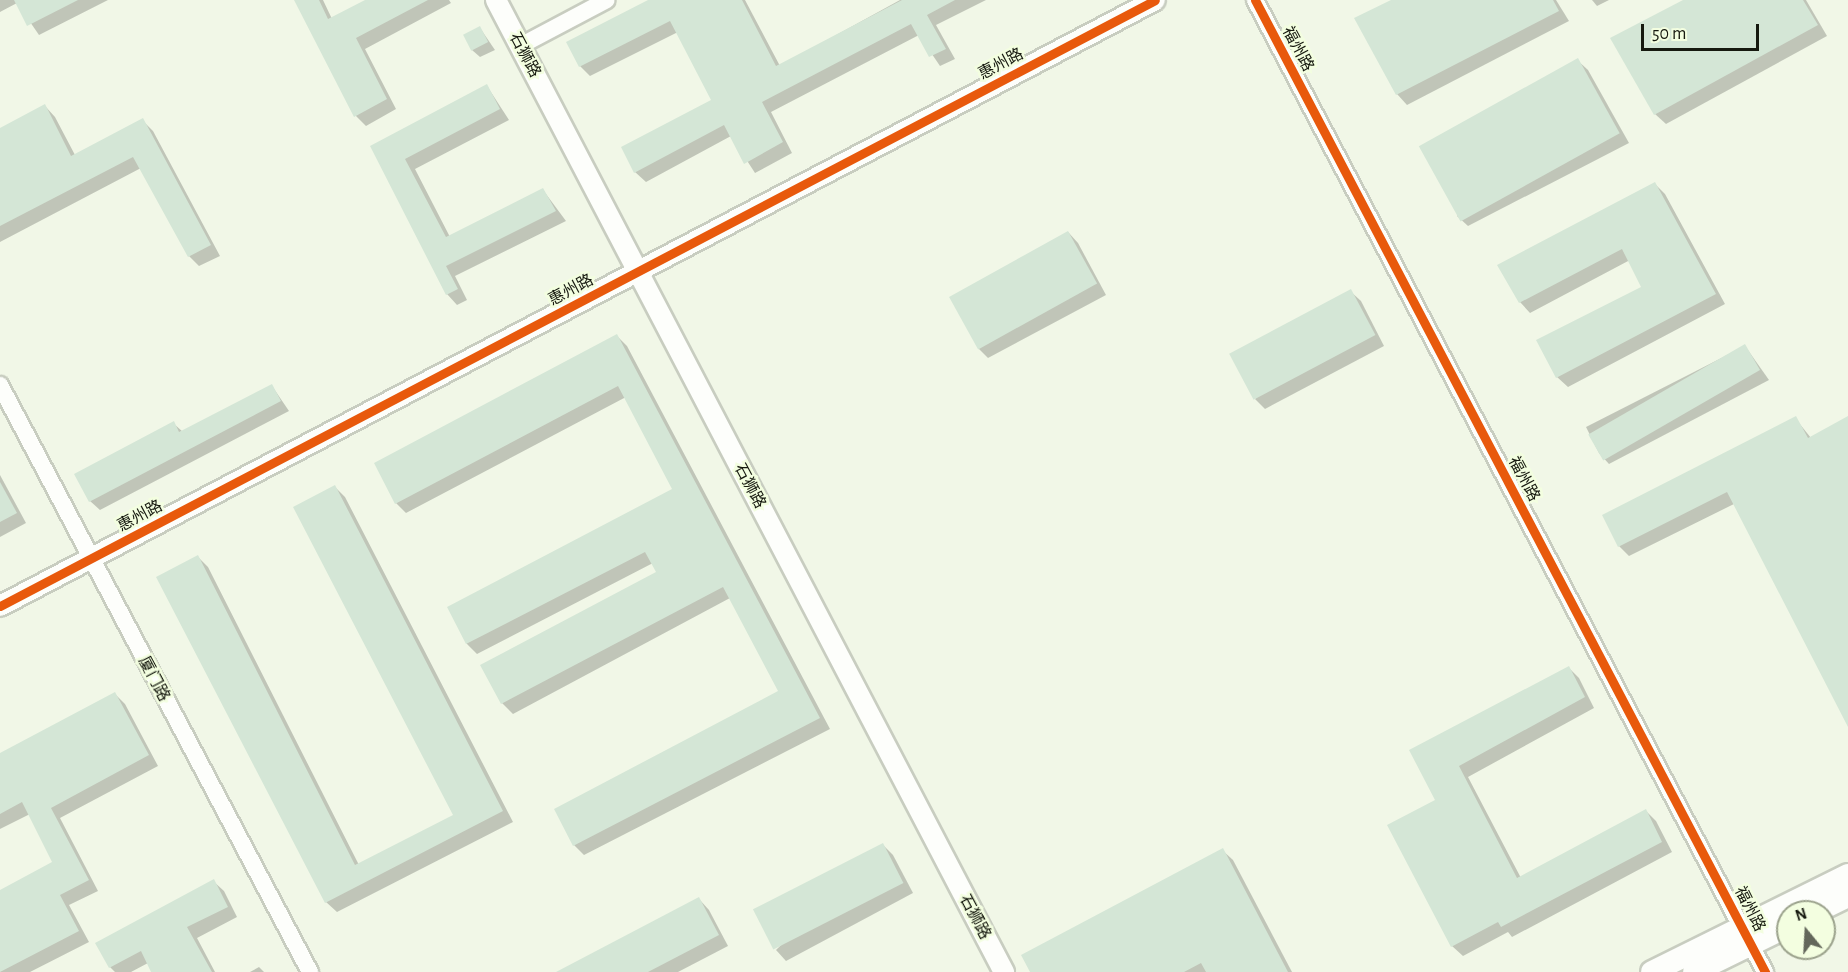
<!DOCTYPE html>
<html>
<head>
<meta charset="utf-8">
<style>
  body { margin:0 }
  #map { position:relative; width:1848px; height:972px; overflow:hidden; background:#f1f7e7; font-family:"Alegreya Sans","Noto Sans SC",sans-serif }
  div>[style] { position:absolute }
  .shadow>* { inset:0; background:#0003 }
  .building>* { inset:0; background:#d4e6d6; transform-origin:0 0 }
  .roads { filter:drop-shadow(2px 0 #c8cdc0) drop-shadow(-2px 0 #c8cdc0) drop-shadow(0 2px #c8cdc0) drop-shadow(0 -2px #c8cdc0) }
  .minor>* { height:16px; margin:-8px; padding:0 8px; transform-origin:8px; border-radius:8px; background:#fdfefb }
  .tertiary>* { height:20px; margin:-10px; padding:0 10px; transform-origin:10px; border-radius:10px; background:#fdfefb }
  .secondary>* { height:22px; margin:-11px; padding:0 11px; transform-origin:11px; border-radius:11px; background:#fdfefb }
  .cycleway>* { height:9px; margin:-4.5px; padding:0 4.5px; transform-origin:4.5px; border-radius:4.5px; background:#e8590c }
  span { translate:-50% -50%; white-space:nowrap; text-align:center; line-height:1.15; -webkit-text-stroke:5px #f3fee0; paint-order:stroke }
  .street-label { font-size:16px; color:#16190f }
  .north { position:absolute; left:1776px; top:900px; width:60px; height:60px; box-sizing:border-box; background:#f3fee0; border:2px solid #9ba28c; border-radius:50%; rotate:342deg; font-size:16px; font-weight:700; line-height:24px; text-align:center; color:#16190f }
  .north::after { content:''; display:block; margin:auto; width:21px; height:27px; background:#63675b; clip-path:polygon(50% 0,100% 100%,50% 72%,0 100%) }
  .scale { position:absolute; left:1641px; top:24px; width:118px; height:27px; box-sizing:border-box; border:3px solid #16190f; border-top:0; padding-left:8px; font-size:18px; line-height:21px; white-space:nowrap; color:#16190f; -webkit-text-stroke:4px #f3fee0; paint-order:stroke }
</style>
</head>
<body>
<div id="map">
  <div class="shadow">
    <i style="clip-path:polygon(0 0,108px 0,39px 35px,17px 3px,0 12px)"></i>
    <i style="clip-path:polygon(295px 0,323px 0,332px 19px,368px 0,449px 0,451px 3px,365px 49px,396px 109px,366px 126px,356px 116px)"></i>
    <i style="clip-path:polygon(649px 0,745px 0,780px 66px,900px 0,986px 0,936px 25px,955px 59px,940px 66px,919px 35px,771px 112px,792px 153px,755px 173px,731px 136px,646px 182px,635px 172px,713px 101px,678px 32px,590px 76px,580px 66px)"></i>
    <i style="clip-path:polygon(1394px 0,1556px 0,1569px 21px,1407px 105px,1397px 94px)"></i>
    <i style="clip-path:polygon(1592px 0,1609px 0,1597px 6px)"></i>
    <i style="clip-path:polygon(1686px 0,1806px 0,1827px 36px,1666px 124px,1655px 114px)"></i>
    <i style="clip-path:polygon(480px 28px,495px 50px,480px 57px,472px 50px)"></i>
    <i style="clip-path:polygon(1577px 60px,1588px 70px,1629px 143px,1468px 226px,1457px 216px)"></i>
    <i style="clip-path:polygon(487px 86px,509px 120px,415px 169px,450px 237px,543px 190px,566px 221px,455px 276px,467px 300px,457px 305px,447px 294px,372px 147px)"></i>
    <i style="clip-path:polygon(45px 106px,55px 117px,75px 155px,142px 120px,153px 131px,220px 256px,199px 266px,189px 256px,141px 168px,0 242px,0 130px)"></i>
    <i style="clip-path:polygon(1655px 184px,1665px 194px,1725px 304px,1568px 387px,1557px 377px,1643px 287px,1630px 260px,1530px 313px,1520px 302px)"></i>
    <i style="clip-path:polygon(1068px 232px,1078px 243px,1106px 295px,988px 358px,978px 348px)"></i>
    <i style="clip-path:polygon(1350px 291px,1361px 301px,1384px 346px,1265px 409px,1255px 399px)"></i>
    <i style="clip-path:polygon(617px 336px,627px 346px,830px 729px,584px 855px,574px 845px,780px 691px,730px 598px,513px 714px,502px 703px,483px 666px,658px 573px,653px 563px,477px 654px,467px 644px,449px 608px,674px 490px,626px 397px,406px 513px,396px 503px)"></i>
    <i style="clip-path:polygon(1745px 346px,1769px 380px,1609px 464px,1599px 453px,1586px 427px)"></i>
    <i style="clip-path:polygon(272px 386px,289px 411px,100px 510px,90px 501px,173px 423px,183px 432px)"></i>
    <i style="clip-path:polygon(1795px 418px,1811px 438px,1848px 418px,1848px 723px,1734px 504px,1629px 556px,1619px 546px)"></i>
    <i style="clip-path:polygon(0 475px,26px 523px,0 537px)"></i>
    <i style="clip-path:polygon(335px 487px,345px 497px,513px 822px,337px 912px,326px 902px,198px 557px,208px 567px,359px 865px,455px 815px)"></i>
    <i style="clip-path:polygon(1569px 668px,1579px 678px,1594px 708px,1468px 777px,1521px 878px,1646px 811px,1656px 821px,1672px 852px,1512px 937px,1508px 932px,1463px 956px,1452px 946px,1437px 801px,1411px 750px)"></i>
    <i style="clip-path:polygon(115px 694px,125px 704px,158px 766px,60px 818px,98px 891px,69px 905px,89px 942px,30px 972px,0 972px,0 891px,54px 862px,30px 814px,0 829px,0 754px)"></i>
    <i style="clip-path:polygon(883px 845px,893px 855px,913px 893px,786px 961px,776px 950px)"></i>
    <i style="clip-path:polygon(1222px 850px,1233px 860px,1292px 972px,1031px 972px)"></i>
    <i style="clip-path:polygon(213px 881px,224px 891px,237px 917px,197px 938px,215px 972px,153px 972px,148px 963px,131px 972px,115px 972px,110px 967px)"></i>
    <i style="clip-path:polygon(699px 899px,709px 910px,728px 946px,678px 972px,559px 972px)"></i>
    <i style="clip-path:polygon(259px 967px,264px 972px,250px 972px)"></i>
  </div>
  <div class="building">
    <i style="clip-path:polygon(14px 0,78px 0,27px 26px)"></i>
    <i style="clip-path:polygon(294px 0,319px 0,328px 19px,365px 0,428px 0,356px 38px,387px 99px,354px 117px)"></i>
    <i style="clip-path:polygon(648px 0,742px 0,776px 66px,902px 0,955px 0,927px 15px,946px 49px,929px 57px,911px 24px,762px 102px,783px 142px,744px 164px,724px 125px,634px 173px,621px 147px,711px 100px,670px 21px,579px 67px,566px 42px)"></i>
    <i style="clip-path:polygon(1391px 0,1553px 0,1559px 11px,1396px 95px,1354px 18px)"></i>
    <i style="clip-path:polygon(1683px 0,1803px 0,1818px 25px,1654px 115px,1610px 38px)"></i>
    <i style="left:480px;top:26px;width:18px;height:19px;rotate:63deg"></i>
    <i style="left:1578px;top:58px;width:86px;height:182px;rotate:61deg"></i>
    <i style="clip-path:polygon(487px 84px,500px 109px,405px 159px,446px 237px,543px 188px,556px 211px,446px 266px,458px 289px,446px 295px,370px 146px)"></i>
    <i style="clip-path:polygon(45px 104px,71px 156px,143px 118px,211px 245px,188px 257px,133px 157px,0 226px,0 128px)"></i>
    <i style="clip-path:polygon(1655px 182px,1716px 294px,1556px 378px,1536px 340px,1641px 287px,1622px 249px,1519px 303px,1497px 265px)"></i>
    <i style="left:1068px;top:231px;width:60px;height:136px;rotate:61deg"></i>
    <i style="left:1351px;top:289px;width:52px;height:138px;rotate:62deg"></i>
    <i style="clip-path:polygon(617px 334px,820px 718px,573px 846px,554px 809px,778px 691px,723px 587px,501px 704px,480px 665px,656px 572px,645px 552px,466px 644px,447px 607px,672px 489px,618px 386px,395px 504px,374px 463px)"></i>
    <i style="left:1745px;top:344px;width:30px;height:181px;rotate:60deg"></i>
    <i style="clip-path:polygon(272px 384px,281px 401px,89px 502px,74px 474px,174px 421px,179px 432px)"></i>
    <i style="clip-path:polygon(1796px 416px,1808px 438px,1848px 416px,1848px 727px,1727px 492px,1618px 547px,1602px 515px)"></i>
    <i style="clip-path:polygon(0 482px,17px 513px,0 522px)"></i>
    <i style="clip-path:polygon(335px 485px,503px 811px,325px 903px,156px 577px,198px 555px,355px 865px,453px 815px,293px 507px)"></i>
    <i style="clip-path:polygon(1569px 666px,1585px 697px,1459px 766px,1517px 878px,1646px 809px,1662px 842px,1501px 927px,1498px 922px,1451px 947px,1387px 825px,1435px 800px,1409px 750px)"></i>
    <i style="clip-path:polygon(115px 692px,149px 755px,51px 808px,89px 880px,60px 895px,79px 931px,0 972px,0 890px,52px 862px,22px 802px,0 814px,0 753px)"></i>
    <i style="left:883px;top:843px;width:45px;height:146px;rotate:63deg"></i>
    <i style="clip-path:polygon(1223px 848px,1288px 972px,1206px 972px,1201px 963px,1184px 972px,1030px 972px,1021px 955px)"></i>
    <i style="clip-path:polygon(214px 879px,228px 907px,187px 927px,212px 972px,151px 972px,141px 951px,109px 968px,95px 943px)"></i>
    <i style="clip-path:polygon(699px 897px,719px 935px,648px 972px,556px 972px)"></i>
  </div>
  <div class="roads">
    <div class="minor">
      <i style="left:1255px;top:0;width:1098px;rotate:62.31deg"></i>
      <i style="left:520px;top:46px;width:98px;rotate:-27.9deg"></i>
      <i style="left:0;top:385px;width:664px;rotate:62.16deg"></i>
    </div>
    <div class="tertiary">
      <i style="left:496px;top:0;width:1097px;rotate:62.41deg"></i>
      <i style="left:0;top:606px;width:1304px;rotate:-27.68deg"></i>
    </div>
    <div class="secondary">
      <i style="left:1815px;top:912px;width:37px;rotate:-26deg"></i>
      <i style="left:1652px;top:972px;width:219px;rotate:-26.3deg"></i>
      <i style="left:1694px;top:972px;width:105px;rotate:-26.1deg"></i>
    </div>
  </div>
  <div class="cycleway">
    <i style="left:1255px;top:0;width:1098px;rotate:62.31deg"></i>
    <i style="left:0;top:606px;width:1304px;rotate:-27.68deg"></i>
  </div>
  <div class="street-label">
    <span style="left:1298px;top:49px;rotate:62deg">福州路</span>
    <span style="left:525px;top:55px;rotate:62deg">石狮路</span>
    <span style="left:1001px;top:64px;rotate:-28deg">惠州路</span>
    <span style="left:571px;top:290px;rotate:-28deg">惠州路</span>
    <span style="left:1524px;top:479px;rotate:62deg">福州路</span>
    <span style="left:750px;top:486px;rotate:62deg">石狮路</span>
    <span style="left:140px;top:516px;rotate:-28deg">惠州路</span>
    <span style="left:154px;top:679px;rotate:62deg">厦门路</span>
    <span style="left:1750px;top:909px;rotate:63deg">福州路</span>
    <span style="left:975px;top:917px;rotate:62deg">石狮路</span>
  </div>
  <div class="north">N</div>
  <div class="scale">50 m</div>
</div>
</body>
</html>
